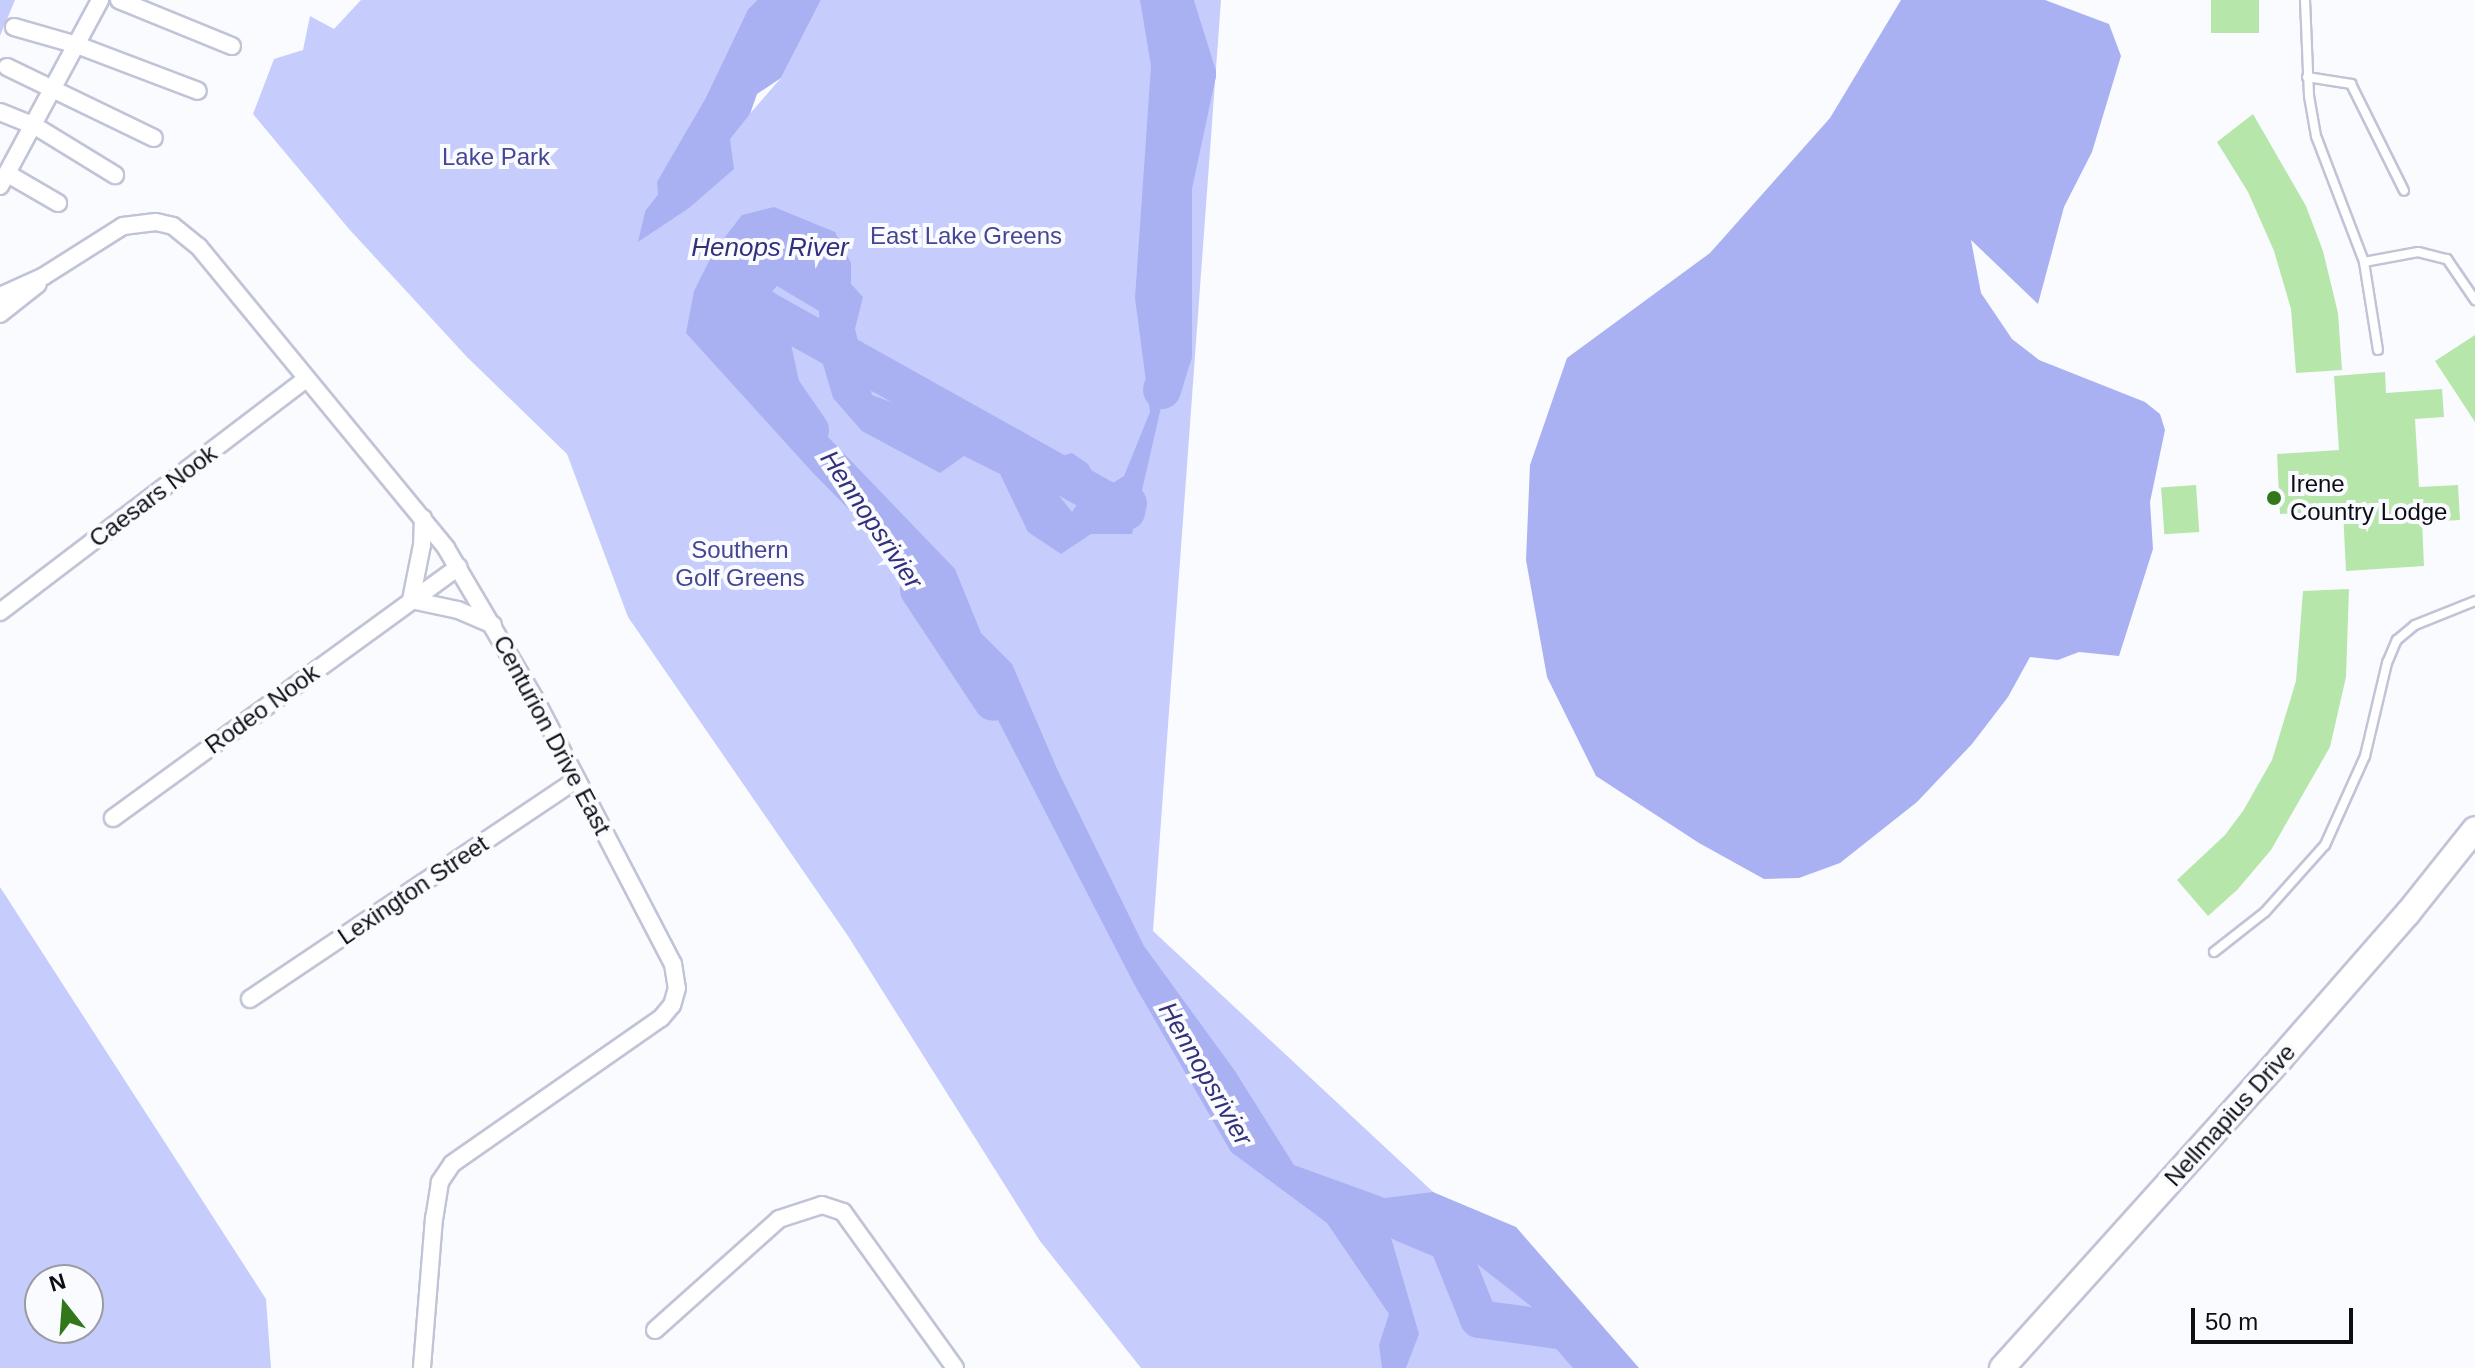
<!DOCTYPE html>
<html>
<head>
<meta charset="utf-8">
<style>
  body { margin:0 }
  #map { position:relative; width:2475px; height:1368px; overflow:hidden; background:#fafbff; font-family:Helvetica,sans-serif }
  div>[style] { position:absolute }
  .green>* { inset:0; background:#c6cdfd }
  .water>* { inset:0; background:#aab1f2 }
  .river>* { height:38px; margin:-19px; padding:0 19px; transform-origin:19px; border-radius:19px; background:#aab1f2 }
  .building>* { inset:0; background:#b7e6ab; transform-origin:0 0 }
  .roads { filter:drop-shadow(2px 0 #c1c4d6) drop-shadow(-2px 0 #c1c4d6) drop-shadow(0 2px #c1c4d6) drop-shadow(0 -2px #c1c4d6) }
  .lane>* { height:8px; margin:-4px; padding:0 4px; transform-origin:4px; border-radius:4px; background:#fff }
  .street>* { height:16px; margin:-8px; padding:0 8px; transform-origin:8px; border-radius:8px; background:#fff }
  .secondary>* { height:24px; margin:-12px; padding:0 12px; transform-origin:12px; border-radius:12px; background:#fff }
  .dots>* { width:22px; height:22px; translate:-50% -50%; box-sizing:border-box; border:4px solid #fafbff; border-radius:50% }
  span { translate:-50% -50%; white-space:nowrap; text-align:center; line-height:1.15; -webkit-text-stroke:8px #fafbff; paint-order:stroke }
  .park-label { font-size:24px; color:#464794 }
  .poi-label { font-size:24px; color:#0d0e14 }
  .left { translate:0 -50%; text-align:left }
  .street-label { font-size:24px; color:#0d0e14 }
  .water-label { font-size:26px; color:#32307a; font-style:italic }
  .north { position:absolute; left:24px; top:1264px; width:80px; height:80px; box-sizing:border-box; background:#fafbff; border:2px solid #9b9ca1; border-radius:50%; rotate:343deg; font-size:22px; font-weight:700; line-height:32px; text-align:center; color:#0d0e14 }
  .north::after { content:''; display:block; margin:auto; width:28px; height:36px; background:#32781a; clip-path:polygon(50% 0,100% 100%,50% 72%,0 100%) }
  .scale { position:absolute; left:2191px; top:1308px; width:162px; height:36px; box-sizing:border-box; border:4px solid #0d0e14; border-top:0; padding-left:10px; font-size:24px; line-height:28px; white-space:nowrap; color:#0d0e14; -webkit-text-stroke:6px #fafbff; paint-order:stroke }
</style>
</head>
<body>
<div id="map">
  <div class="green">
    <i style="clip-path:polygon(0 0,15px 0,0 36px)"></i>
    <i style="clip-path:polygon(361px 0,757px 0,748px 9px,705px 99px,658px 182px,658px 194px,645px 211px,639px 241px,781px 78px,821px 0,1221px 0,1153px 931px,1622px 1368px,1141px 1368px,1040px 1241px,848px 936px,628px 617px,567px 454px,467px 357px,349px 229px,253px 114px,274px 59px,303px 50px,310px 16px,334px 29px)"></i>
    <i style="clip-path:polygon(evenodd,0 887px,266px 1299px,271px 1368px,0 1368px,0 887px,40px 1280px,88px 1280px,88px 1328px,40px 1328px,40px 1280px)"></i>
  </div>
  <div class="water">
    <i style="clip-path:polygon(757px 0,821px 0,781px 78px,757px 94px,750px 114px,730px 139px,734px 169px,689px 208px,638px 242px,645px 211px,658px 194px,657px 182px,705px 99px,748px 9px)"></i>
    <i style="clip-path:polygon(1140px 0,1187px 0,1194px 25px,1183px 89px,1173px 261px,1173px 355px,1132px 534px,1091px 534px,1061px 554px,1028px 532px,1000px 474px,964px 456px,940px 473px,862px 431px,833px 398px,820px 354px,819px 311px,777px 286px,759px 306px,781px 388px,955px 569px,981px 633px,1012px 664px,1058px 771px,1144px 946px,1235px 1071px,1294px 1165px,1385px 1198px,1433px 1192px,1516px 1227px,1639px 1368px,1598px 1368px,1573px 1339px,1449px 1242px,1390px 1234px,1419px 1334px,1406px 1368px,1382px 1368px,1379px 1345px,1389px 1314px,1327px 1223px,1231px 1152px,1134px 984px,966px 658px,886px 547px,813px 473px,686px 333px,694px 291px,714px 251px,742px 215px,774px 207px,835px 232px,851px 263px,851px 284px,863px 297px,855px 329px,872px 395px,910px 409px,974px 418px,1009px 441px,1037px 447px,1027px 466px,1041px 473px,1072px 512px,1087px 490px,1085px 475px,1068px 469px,1065px 455px,1072px 453px,1088px 464px,1096px 479px,1108px 486px,1124px 476px,1150px 412px,1135px 298px,1151px 66px)"></i>
    <i style="clip-path:polygon(1901px 0,2045px 0,2109px 24px,2121px 56px,2092px 152px,2064px 207px,2038px 304px,1971px 240px,1981px 293px,2012px 339px,2039px 360px,2145px 402px,2160px 414px,2165px 430px,2150px 502px,2153px 549px,2119px 656px,2079px 652px,2058px 660px,2030px 657px,2008px 697px,1972px 744px,1917px 802px,1840px 863px,1799px 878px,1764px 879px,1699px 843px,1596px 776px,1547px 677px,1526px 560px,1530px 465px,1567px 358px,1710px 253px,1830px 118px)"></i>
  </div>
  <div class="river">
    <i style="left:1162px;top:390px;width:37px;rotate:-73deg"></i>
    <i style="left:1173px;top:355px;width:168px;rotate:-90deg"></i>
    <i style="left:1173px;top:187px;width:116px;rotate:-78deg"></i>
    <i style="left:1197px;top:74px;width:77px;rotate:-107.3deg"></i>
    <i style="left:810px;top:430px;width:51px;rotate:-124.6deg"></i>
    <i style="left:781px;top:388px;width:81px;rotate:-102.1deg"></i>
    <i style="left:764px;top:309px;width:415px;rotate:29.2deg"></i>
    <i style="left:1126px;top:511px;width:8px;rotate:-76deg"></i>
    <i style="left:919px;top:590px;width:134px;rotate:56.5deg"></i>
    <i style="left:1403px;top:1223px;width:49px;rotate:22.9deg"></i>
    <i style="left:1448px;top:1242px;width:83px;rotate:68.1deg"></i>
    <i style="left:1479px;top:1319px;width:88px;rotate:7.9deg"></i>
    <i style="left:1566px;top:1331px;width:49px;rotate:49.1deg"></i>
  </div>
  <div class="building">
    <i style="left:2211px;top:0;width:48px;height:33px"></i>
    <i style="clip-path:polygon(2253px 114px,2306px 206px,2323px 251px,2338px 313px,2342px 370px,2296px 373px,2291px 309px,2274px 251px,2248px 192px,2217px 142px)"></i>
    <i style="clip-path:polygon(2475px 335px,2475px 422px,2435px 361px)"></i>
    <i style="clip-path:polygon(2385px 372px,2386px 393px,2442px 389px,2444px 417px,2415px 419px,2419px 487px,2458px 485px,2460px 520px,2422px 522px,2424px 566px,2346px 571px,2343px 511px,2280px 514px,2277px 454px,2339px 450px,2334px 376px)"></i>
    <i style="left:2196px;top:485px;width:47px;height:35px;rotate:86deg"></i>
    <i style="clip-path:polygon(2349px 589px,2346px 677px,2330px 747px,2271px 850px,2237px 890px,2208px 916px,2177px 880px,2225px 835px,2243px 811px,2272px 760px,2296px 681px,2303px 591px)"></i>
  </div>
  <div class="roads">
    <div class="lane">
      <i style="left:2305px;top:0;width:96px;rotate:87.6deg"></i>
      <i style="left:2309px;top:96px;width:41px;rotate:80.1deg"></i>
      <i style="left:2316px;top:136px;width:135px;rotate:69.1deg"></i>
      <i style="left:2364px;top:262px;width:89px;rotate:81deg"></i>
      <i style="left:2307px;top:77px;width:45px;rotate:9deg"></i>
      <i style="left:2351px;top:84px;width:119px;rotate:63.6deg"></i>
      <i style="left:2364px;top:262px;width:55px;rotate:-10.5deg"></i>
      <i style="left:2418px;top:252px;width:30px;rotate:14deg"></i>
      <i style="left:2447px;top:259px;width:50px;rotate:55.7deg"></i>
      <i style="left:2214px;top:952px;width:65px;rotate:-38.1deg"></i>
      <i style="left:2265px;top:912px;width:90px;rotate:-48.2deg"></i>
      <i style="left:2325px;top:845px;width:98px;rotate:-65.8deg"></i>
      <i style="left:2365px;top:756px;width:96px;rotate:-76.7deg"></i>
      <i style="left:2387px;top:663px;width:25px;rotate:-67deg"></i>
      <i style="left:2397px;top:640px;width:23px;rotate:-40deg"></i>
      <i style="left:2415px;top:625px;width:65px;rotate:-21.8deg"></i>
    </div>
    <div class="street">
      <i style="left:119px;top:0;width:122px;rotate:22.2deg"></i>
      <i style="left:14px;top:27px;width:66px;rotate:15.9deg"></i>
      <i style="left:77px;top:45px;width:129px;rotate:20.8deg"></i>
      <i style="left:7px;top:67px;width:163px;rotate:25.8deg"></i>
      <i style="left:0;top:112px;width:38px;rotate:22deg"></i>
      <i style="left:35px;top:126px;width:94px;rotate:31.5deg"></i>
      <i style="left:8px;top:174px;width:58px;rotate:30.1deg"></i>
      <i style="left:0;top:186px;width:211px;rotate:-61.7deg"></i>
      <i style="left:0;top:296px;width:48px;rotate:-24.4deg"></i>
      <i style="left:44px;top:276px;width:93px;rotate:-32.3deg"></i>
      <i style="left:123px;top:226px;width:33px;rotate:-7deg"></i>
      <i style="left:156px;top:222px;width:17px;rotate:13deg"></i>
      <i style="left:173px;top:226px;width:33px;rotate:39deg"></i>
      <i style="left:199px;top:247px;width:389px;rotate:50.6deg"></i>
      <i style="left:446px;top:548px;width:175px;rotate:59.5deg"></i>
      <i style="left:535px;top:699px;width:299px;rotate:62.5deg"></i>
      <i style="left:673px;top:964px;width:24px;rotate:81deg"></i>
      <i style="left:677px;top:988px;width:18px;rotate:106deg"></i>
      <i style="left:672px;top:1005px;width:17px;rotate:130deg"></i>
      <i style="left:661px;top:1018px;width:255px;rotate:145.1deg"></i>
      <i style="left:452px;top:1164px;width:22px;rotate:124deg"></i>
      <i style="left:440px;top:1182px;width:36px;rotate:99deg"></i>
      <i style="left:434px;top:1218px;width:150px;rotate:94.6deg"></i>
      <i style="left:0;top:314px;width:48px;rotate:-38.3deg"></i>
      <i style="left:423px;top:518px;width:27px;rotate:92deg"></i>
      <i style="left:422px;top:545px;width:56px;rotate:101.3deg"></i>
      <i style="left:411px;top:600px;width:48px;rotate:12deg"></i>
      <i style="left:458px;top:610px;width:38px;rotate:23deg"></i>
      <i style="left:0;top:612px;width:383px;rotate:-37.3deg"></i>
      <i style="left:113px;top:818px;width:427px;rotate:-36deg"></i>
      <i style="left:250px;top:999px;width:393px;rotate:-33.9deg"></i>
      <i style="left:655px;top:1330px;width:166px;rotate:-41.8deg"></i>
      <i style="left:779px;top:1219px;width:45px;rotate:-18deg"></i>
      <i style="left:822px;top:1205px;width:22px;rotate:18deg"></i>
      <i style="left:843px;top:1212px;width:192px;rotate:54.3deg"></i>
    </div>
    <div class="secondary">
      <i style="left:2002px;top:1368px;width:417px;rotate:-48deg"></i>
      <i style="left:2281px;top:1058px;width:193px;rotate:-48.8deg"></i>
      <i style="left:2408px;top:913px;width:107px;rotate:-51.4deg"></i>
    </div>
  </div>
  <div class="dots">
    <i style="left:2274px;top:498px;background:#32781a"></i>
  </div>
  <div class="park-label">
    <span style="left:496px;top:157px">Lake Park</span>
    <span style="left:966px;top:236px">East Lake Greens</span>
    <span style="left:740px;top:564px">Southern<br>Golf Greens</span>
  </div>
  <div class="poi-label">
    <span class="left" style="left:2290px;top:498px">Irene<br>Country Lodge</span>
  </div>
  <div class="street-label">
    <span style="left:153px;top:496px;rotate:-37deg">Caesars Nook</span>
    <span style="left:262px;top:709px;rotate:-36deg">Rodeo Nook</span>
    <span style="left:552px;top:735px;rotate:62deg">Centurion Drive East</span>
    <span style="left:413px;top:890px;rotate:-34deg">Lexington Street</span>
    <span style="left:2230px;top:1115px;rotate:-48deg">Nellmapius Drive</span>
  </div>
  <div class="water-label">
    <span style="left:770px;top:248px">Henops River</span>
    <span style="left:871px;top:520px;rotate:56deg">Hennopsrivier</span>
    <span style="left:1205px;top:1074px;rotate:60deg">Hennopsrivier</span>
  </div>
  <div class="north">N</div>
  <div class="scale">50 m</div>
</div>
</body>
</html>
